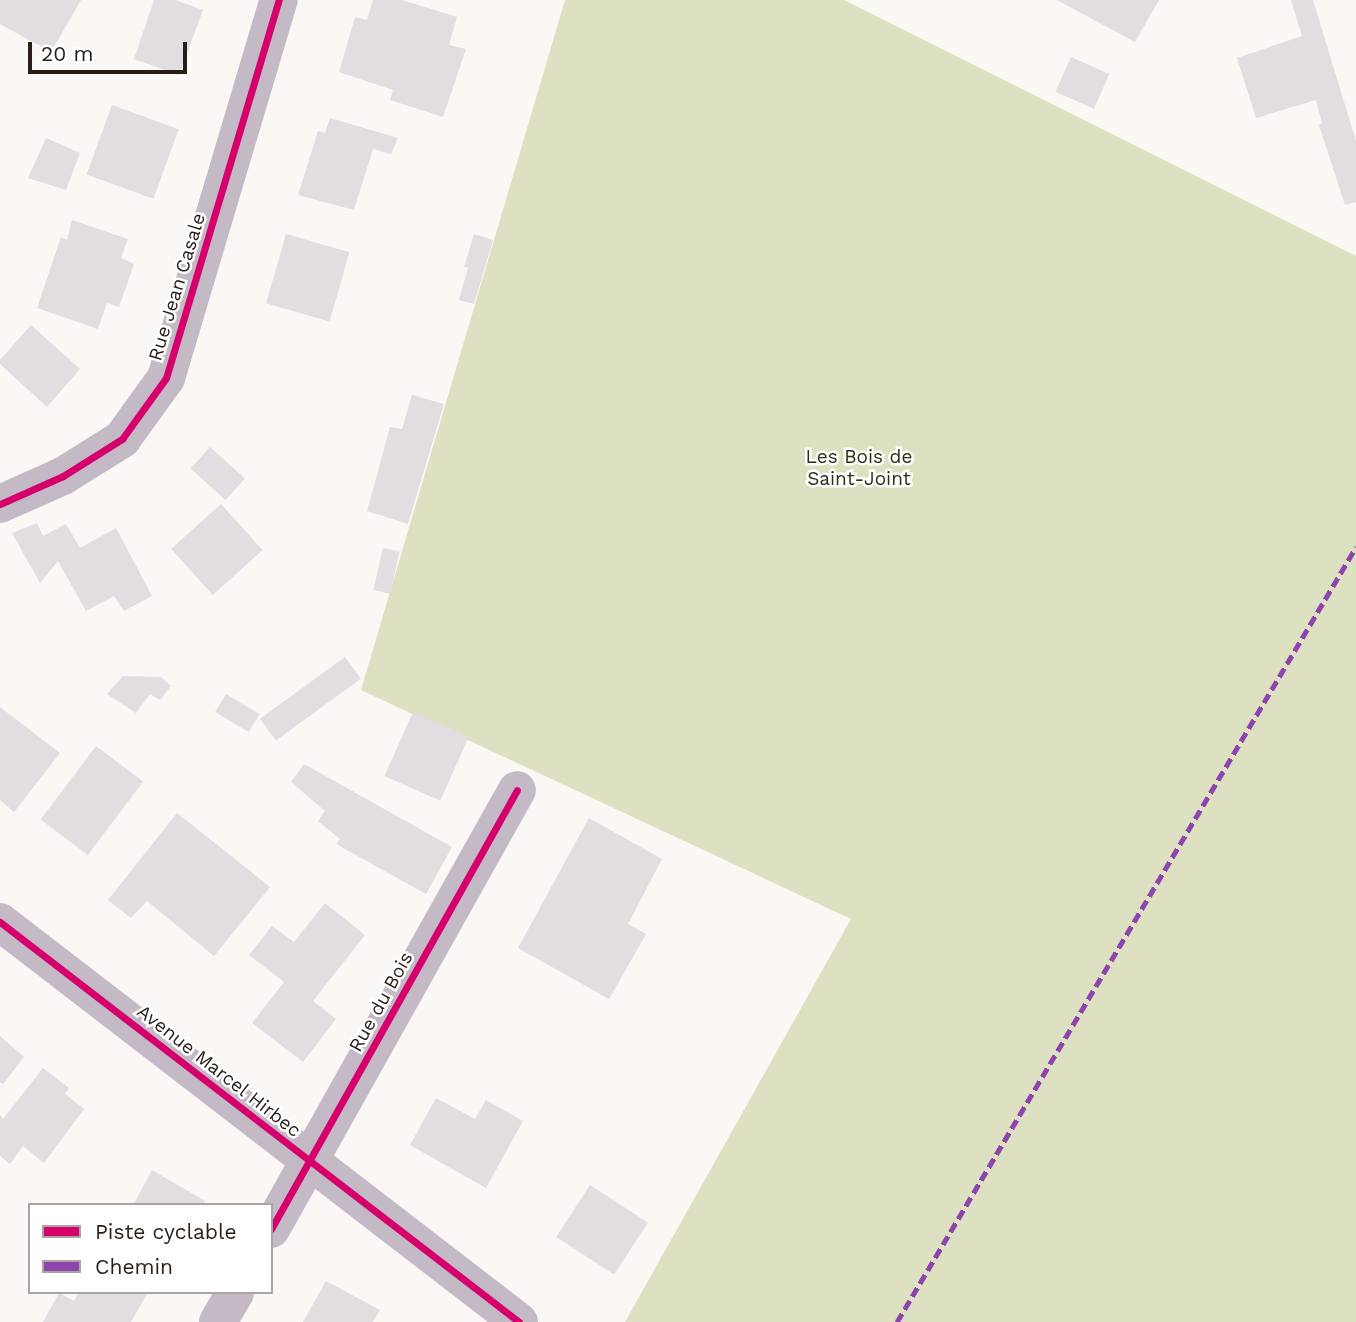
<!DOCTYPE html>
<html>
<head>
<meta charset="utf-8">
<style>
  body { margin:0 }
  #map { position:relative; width:1356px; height:1322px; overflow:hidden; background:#faf7f4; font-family:"Work Sans",sans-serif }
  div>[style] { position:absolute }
  .green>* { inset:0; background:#dee0c2 }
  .building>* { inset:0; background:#e1dde0; transform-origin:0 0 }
  .minor>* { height:38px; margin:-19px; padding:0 19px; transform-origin:19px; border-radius:19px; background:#c3bac5 }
  .quiet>* { height:5px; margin-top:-2.5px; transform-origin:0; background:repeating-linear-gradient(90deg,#8e44ad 0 10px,transparent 0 15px) }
  .cycleway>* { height:7px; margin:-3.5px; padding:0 3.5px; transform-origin:3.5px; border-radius:3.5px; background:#d6006c }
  span { translate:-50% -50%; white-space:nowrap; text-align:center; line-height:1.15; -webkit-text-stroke:5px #fff; paint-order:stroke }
  .street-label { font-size:19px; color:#281e16 }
  .park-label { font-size:19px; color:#2d2f11 }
  .legend { position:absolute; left:28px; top:1203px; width:245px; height:91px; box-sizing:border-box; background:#fff; border:2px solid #a9a5a2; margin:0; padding:9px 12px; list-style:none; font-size:21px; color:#281e16 }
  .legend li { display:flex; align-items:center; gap:14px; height:35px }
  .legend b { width:35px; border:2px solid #a9a5a2 }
  .scale { position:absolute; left:28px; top:42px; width:159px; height:32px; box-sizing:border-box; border:4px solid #281e16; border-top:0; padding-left:9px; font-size:21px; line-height:24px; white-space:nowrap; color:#281e16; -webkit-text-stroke:5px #fff; paint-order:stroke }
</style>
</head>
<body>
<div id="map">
  <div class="green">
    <i style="clip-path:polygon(565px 0,844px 0,1356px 256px,1356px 1322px,625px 1322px,851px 919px,361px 690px)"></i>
  </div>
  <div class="building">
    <i style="clip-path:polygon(0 0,81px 0,51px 52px,0 24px)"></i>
    <i style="clip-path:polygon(154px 0,175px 0,203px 10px,179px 75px,134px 59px)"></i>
    <i style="clip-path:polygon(373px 0,402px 0,457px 17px,449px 45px,466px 49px,443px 117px,390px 100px,393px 90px,339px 72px,355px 17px,367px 20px)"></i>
    <i style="clip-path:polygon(1057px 0,1159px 0,1135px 42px)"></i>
    <i style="clip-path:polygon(1291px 0,1313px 0,1356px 141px,1356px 202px,1345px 205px,1319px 125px,1322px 123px,1316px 100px,1256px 118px,1237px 58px,1302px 36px)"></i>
    <i style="left:1071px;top:57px;width:42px;height:38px;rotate:24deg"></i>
    <i style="left:112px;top:105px;width:71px;height:74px;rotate:20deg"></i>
    <i style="clip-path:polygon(330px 118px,398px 138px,391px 154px,373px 149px,354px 210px,298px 195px,318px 131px,325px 133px)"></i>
    <i style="clip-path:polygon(46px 138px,80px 153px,66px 190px,28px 178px)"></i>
    <i style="clip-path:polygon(72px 220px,128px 239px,121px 258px,134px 264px,119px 307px,107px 303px,98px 329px,37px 308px,61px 237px,67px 240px)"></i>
    <i style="left:286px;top:234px;width:66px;height:72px;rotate:16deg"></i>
    <i style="clip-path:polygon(474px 234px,493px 240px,474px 304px,459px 300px,468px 268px,464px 267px)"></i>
    <i style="clip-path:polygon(31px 325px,80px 369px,47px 407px,0 364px,0 360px)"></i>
    <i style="clip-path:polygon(412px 395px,444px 404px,408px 524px,367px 511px,390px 427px,402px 429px)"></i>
    <i style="left:210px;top:447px;width:47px;height:29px;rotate:42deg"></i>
    <i style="left:221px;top:504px;width:62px;height:67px;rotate:48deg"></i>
    <i style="clip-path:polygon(37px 523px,43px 536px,66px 524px,80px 548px,116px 528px,152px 596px,124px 611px,114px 596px,86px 611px,58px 561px,40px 583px,12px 533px)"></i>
    <i style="left:383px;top:548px;width:17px;height:43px;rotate:13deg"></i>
    <i style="left:345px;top:657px;width:27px;height:105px;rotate:54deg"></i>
    <i style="clip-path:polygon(123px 676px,161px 677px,171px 686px,160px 700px,150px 694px,136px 713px,107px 694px)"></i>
    <i style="left:226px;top:694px;width:39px;height:21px;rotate:31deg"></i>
    <i style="clip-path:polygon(0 707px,60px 753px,14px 812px,0 800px)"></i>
    <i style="left:413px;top:712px;width:61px;height:70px;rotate:24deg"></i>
    <i style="left:96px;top:746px;width:59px;height:92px;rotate:37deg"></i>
    <i style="clip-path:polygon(304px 764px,452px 847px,426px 894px,336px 844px,340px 839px,318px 821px,325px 811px,291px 782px)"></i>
    <i style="clip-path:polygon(177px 813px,270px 887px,214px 956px,147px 901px,131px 918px,108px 900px)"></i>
    <i style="clip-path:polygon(589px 818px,662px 859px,628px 924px,646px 934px,609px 999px,518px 948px)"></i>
    <i style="clip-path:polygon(325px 903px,365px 935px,313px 1001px,336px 1019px,303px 1062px,252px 1023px,284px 982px,249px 955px,272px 926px,294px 942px)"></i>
    <i style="clip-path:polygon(0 1036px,24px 1057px,3px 1084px,0 1082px)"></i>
    <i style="clip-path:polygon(43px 1068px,69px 1088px,65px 1094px,84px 1109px,44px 1163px,23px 1146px,10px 1164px,0 1156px,0 1115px,3px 1119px)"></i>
    <i style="clip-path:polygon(436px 1098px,475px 1119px,486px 1100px,523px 1121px,486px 1188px,410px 1145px)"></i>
    <i style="clip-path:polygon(152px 1170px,205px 1201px,203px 1205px,133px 1205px)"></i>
    <i style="left:590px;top:1185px;width:69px;height:62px;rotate:33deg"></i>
    <i style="clip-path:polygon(326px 1281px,380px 1310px,373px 1322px,303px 1322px)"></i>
    <i style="clip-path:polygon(79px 1292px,148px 1292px,131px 1322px,43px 1322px,59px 1293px,74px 1301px)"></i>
  </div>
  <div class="minor">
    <i style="left:0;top:504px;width:69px;rotate:-24deg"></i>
    <i style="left:63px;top:476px;width:70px;rotate:-32.1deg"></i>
    <i style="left:122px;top:439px;width:75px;rotate:-54.2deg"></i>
    <i style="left:166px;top:378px;width:395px;rotate:-73.4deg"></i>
    <i style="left:0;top:922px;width:655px;rotate:37.62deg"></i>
    <i style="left:271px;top:1229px;width:503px;rotate:-60.74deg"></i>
    <i style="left:218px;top:1322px;width:34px;rotate:-60deg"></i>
  </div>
  <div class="quiet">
    <i style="left:897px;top:1322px;width:901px;rotate:-59.36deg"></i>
  </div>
  <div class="cycleway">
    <i style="left:0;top:504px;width:69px;rotate:-24deg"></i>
    <i style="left:63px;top:476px;width:70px;rotate:-32.1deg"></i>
    <i style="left:122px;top:439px;width:75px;rotate:-54.2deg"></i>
    <i style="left:166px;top:378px;width:395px;rotate:-73.4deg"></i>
    <i style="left:0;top:922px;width:655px;rotate:37.62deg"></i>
    <i style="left:271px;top:1229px;width:503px;rotate:-60.74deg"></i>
  </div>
  <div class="street-label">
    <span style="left:177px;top:287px;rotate:-73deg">Rue Jean Casale</span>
    <span style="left:381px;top:1002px;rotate:-61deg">Rue du Bois</span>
    <span style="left:219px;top:1071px;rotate:38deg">Avenue Marcel Hirbec</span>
  </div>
  <div class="park-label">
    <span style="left:859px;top:468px">Les Bois de<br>Saint-Joint</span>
  </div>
  <ul class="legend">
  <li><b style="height:9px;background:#d6006c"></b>Piste cyclable</li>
  <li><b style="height:9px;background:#8e44ad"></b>Chemin</li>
  </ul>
  <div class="scale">20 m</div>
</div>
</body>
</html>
